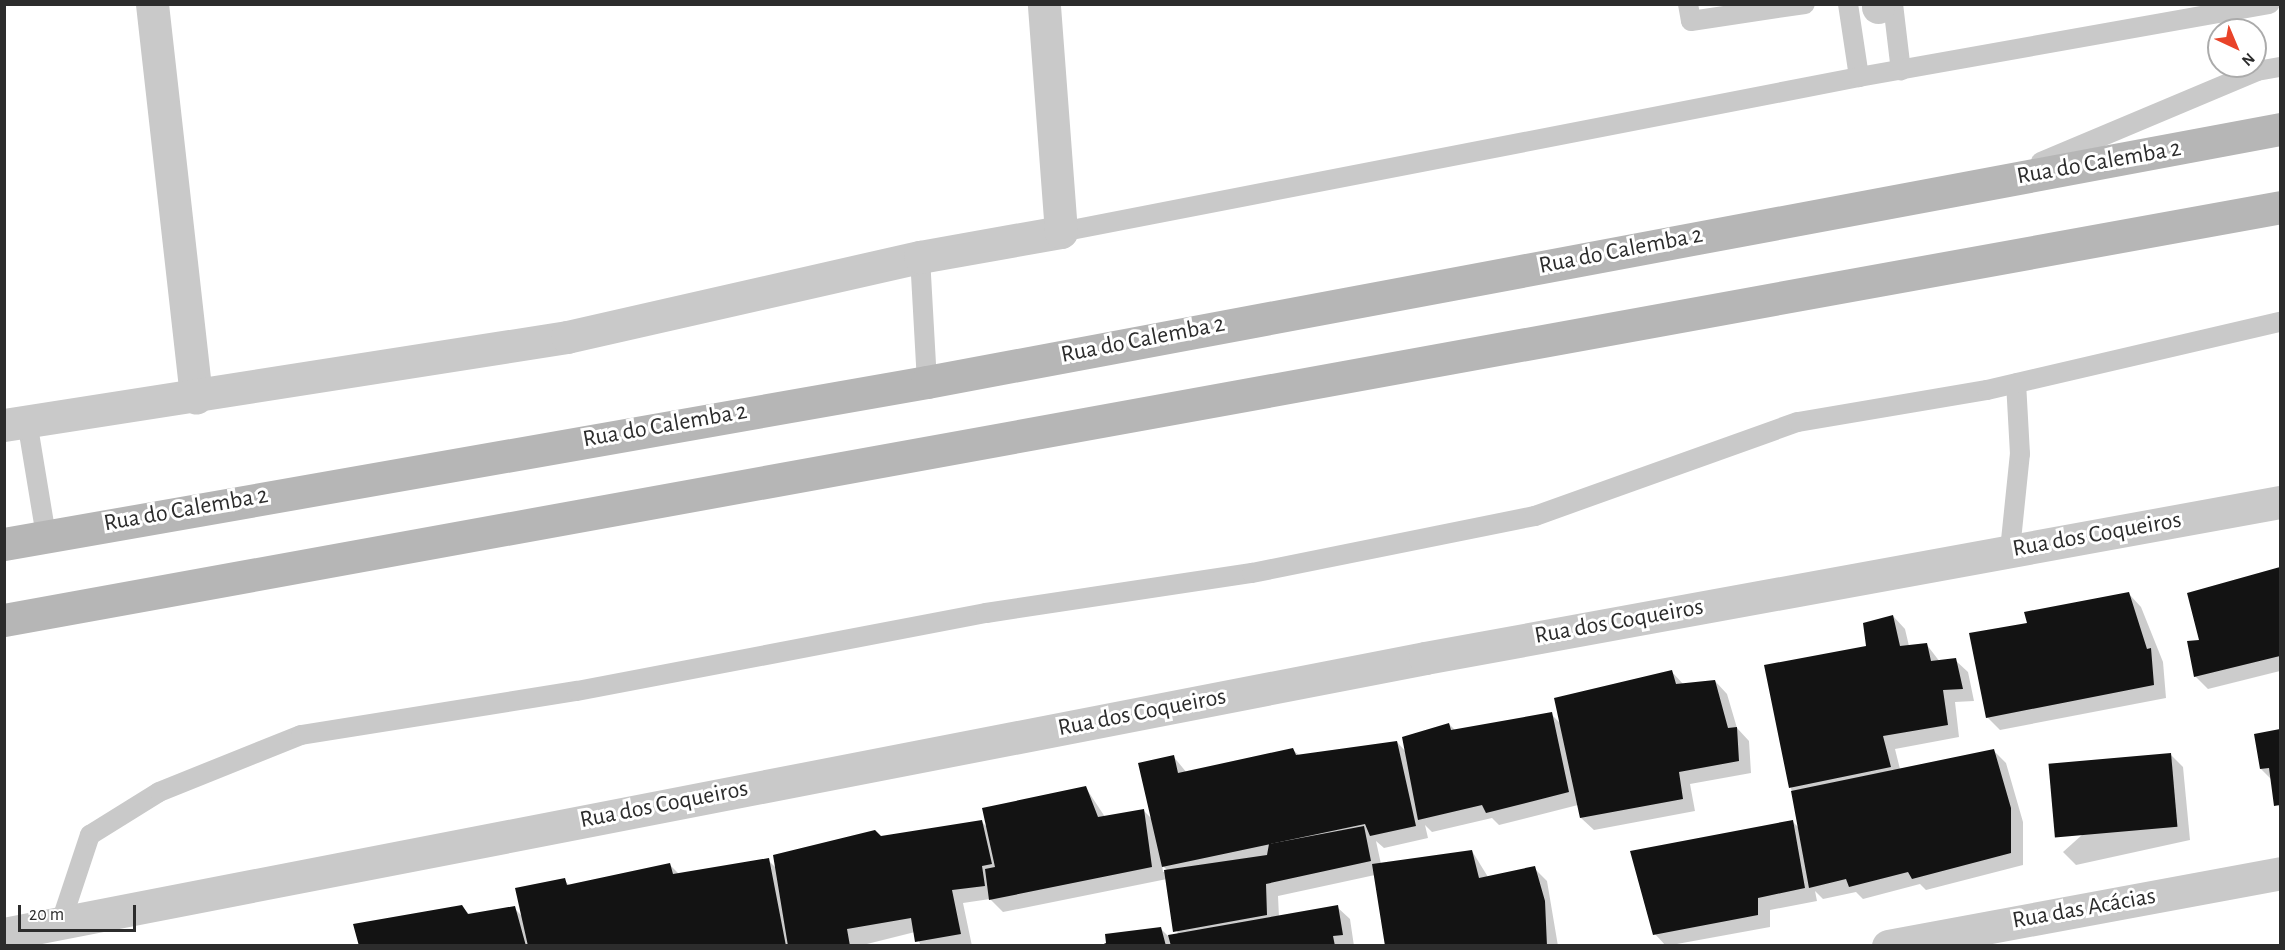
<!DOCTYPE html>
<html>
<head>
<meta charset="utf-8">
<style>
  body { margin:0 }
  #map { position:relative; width:2285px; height:950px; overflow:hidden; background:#fff; font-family:"Alegreya Sans",sans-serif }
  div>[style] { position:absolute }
  .shadow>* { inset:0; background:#0003 }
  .building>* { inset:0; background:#131313; transform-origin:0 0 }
  .lane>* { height:20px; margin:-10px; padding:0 10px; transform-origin:10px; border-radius:10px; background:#c9c9c9 }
  .street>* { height:33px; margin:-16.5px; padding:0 16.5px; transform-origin:16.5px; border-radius:16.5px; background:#c9c9c9 }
  .secondary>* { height:33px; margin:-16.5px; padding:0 16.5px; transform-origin:16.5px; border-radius:16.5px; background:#b6b6b6 }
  span { translate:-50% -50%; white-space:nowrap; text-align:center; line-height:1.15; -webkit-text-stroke:6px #fff; paint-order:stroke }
  .street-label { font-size:24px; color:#2c2c2c }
  .frame { position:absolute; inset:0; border:6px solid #2c2c2c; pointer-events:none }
  .north { position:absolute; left:2207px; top:18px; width:60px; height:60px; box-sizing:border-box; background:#fff; border:2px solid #ababab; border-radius:50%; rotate:136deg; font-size:16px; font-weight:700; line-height:24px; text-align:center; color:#2c2c2c }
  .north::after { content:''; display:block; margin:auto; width:21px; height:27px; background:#e94329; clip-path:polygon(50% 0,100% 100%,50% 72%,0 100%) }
  .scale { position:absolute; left:18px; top:905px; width:118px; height:27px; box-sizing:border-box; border:3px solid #2c2c2c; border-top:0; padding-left:8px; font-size:18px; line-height:21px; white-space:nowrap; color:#2c2c2c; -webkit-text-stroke:4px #fff; paint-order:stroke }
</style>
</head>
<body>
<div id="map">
  <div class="shadow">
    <i style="clip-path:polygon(2280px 571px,2280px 671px,2208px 689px,2195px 676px,2201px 642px,2189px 594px)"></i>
    <i style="clip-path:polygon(2129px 594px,2141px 607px,2163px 662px,2166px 698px,2000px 730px,1987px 717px,2029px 625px)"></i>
    <i style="clip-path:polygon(1893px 616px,1905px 629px,1909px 646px,1927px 645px,1940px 662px,1955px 660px,1968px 672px,1974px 701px,1955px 702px,1959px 737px,1895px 749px,1900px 769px,1993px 750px,2006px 763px,2023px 822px,2023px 865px,1926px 890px,1920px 884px,1863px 899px,1856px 892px,1823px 899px,1815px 891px,1817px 901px,1770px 910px,1770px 927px,1666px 946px,1655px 934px,1793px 822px,1800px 829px,1791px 788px,1868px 647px)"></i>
    <i style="clip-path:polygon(evenodd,1672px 672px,1684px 685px,1715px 681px,1727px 694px,1737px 728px,1749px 741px,1751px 773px,1690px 784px,1695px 811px,1594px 830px,1581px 818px,1578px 805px,1499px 825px,1492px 818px,1432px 832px,1425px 825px,1428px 838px,1384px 848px,1376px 841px,1381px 864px,1472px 851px,1488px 877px,1534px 868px,1547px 881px,1558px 946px,1387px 946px,1375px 875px,1278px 896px,1279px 917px,1337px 907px,1350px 919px,1354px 946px,1099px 946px,1160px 928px,1168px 936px,1178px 935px,1167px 879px,1003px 912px,990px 899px,963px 903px,972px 946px,921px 946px,915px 932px,859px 946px,360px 946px,461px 906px,470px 915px,514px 908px,523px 917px,564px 880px,570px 886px,669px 864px,679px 874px,768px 860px,776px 868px,880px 837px,981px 821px,988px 828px,1086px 788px,1105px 817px,1144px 811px,1152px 819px,1173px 756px,1187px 773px,1293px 750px,1300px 756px,1397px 742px,1406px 752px,1449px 724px,1456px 731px,1551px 714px,1561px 724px,1672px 672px,1162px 865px,1168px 871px,1163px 872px,1162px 865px)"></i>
    <i style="clip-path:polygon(2280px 730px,2280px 811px,2272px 780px,2261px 769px,2255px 735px)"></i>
    <i style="clip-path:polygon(2171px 755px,2183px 767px,2190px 840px,2076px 865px,2063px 852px)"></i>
  </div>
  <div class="building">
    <i style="clip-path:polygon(2280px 567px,2280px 656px,2194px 677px,2187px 641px,2199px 640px,2187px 593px)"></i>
    <i style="clip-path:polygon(2129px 592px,2147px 649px,2151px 648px,2154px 685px,1986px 718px,1969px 633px,2027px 623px,2024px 612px)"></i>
    <i style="clip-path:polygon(1893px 615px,1900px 646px,1927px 643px,1931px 661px,1956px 658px,1963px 689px,1943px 690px,1948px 725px,1883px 736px,1891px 767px,1789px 788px,1764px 665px,1866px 646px,1863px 623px)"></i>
    <i style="clip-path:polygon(1672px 670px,1676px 684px,1715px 680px,1728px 728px,1737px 727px,1739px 761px,1679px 772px,1683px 799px,1580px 818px,1554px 698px)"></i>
    <i style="clip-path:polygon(1552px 712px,1569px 792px,1486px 813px,1482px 805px,1418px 820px,1402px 737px,1449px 723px,1451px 730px)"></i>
    <i style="clip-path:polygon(2280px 729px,2280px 805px,2274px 806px,2269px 768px,2260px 769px,2254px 734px)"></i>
    <i style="clip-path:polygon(1397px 741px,1416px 826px,1370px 836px,1365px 824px,1162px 867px,1138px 763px,1174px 755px,1178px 773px,1293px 748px,1296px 755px)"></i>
    <i style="clip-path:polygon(1994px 749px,2011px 808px,2011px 853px,1912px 879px,1908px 872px,1849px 887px,1846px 879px,1809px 888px,1791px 791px)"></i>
    <i style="left:2171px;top:753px;width:74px;height:123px;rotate:85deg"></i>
    <i style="clip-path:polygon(1086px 786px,1098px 817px,1144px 809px,1152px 867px,989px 900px,985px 869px,995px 867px,982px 808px)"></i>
    <i style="clip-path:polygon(982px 820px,992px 864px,982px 866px,985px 886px,952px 890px,961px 934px,915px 942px,911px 918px,847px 929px,850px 946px,788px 946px,773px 855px,875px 830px,881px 836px)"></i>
    <i style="clip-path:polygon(1793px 820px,1805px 888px,1758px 898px,1758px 915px,1653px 935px,1630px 851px)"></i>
    <i style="clip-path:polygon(1364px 826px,1371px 861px,1266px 884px,1267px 915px,1173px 932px,1164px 870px,1267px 855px,1269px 844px)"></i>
    <i style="clip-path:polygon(1472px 850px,1479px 878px,1535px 866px,1545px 901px,1547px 946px,1385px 946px,1372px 864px)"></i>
    <i style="clip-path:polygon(769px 858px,786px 946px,528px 946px,515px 888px,565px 878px,567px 885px,670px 863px,673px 874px)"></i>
    <i style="clip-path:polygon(462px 905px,468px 914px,515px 906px,526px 946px,359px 946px,353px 924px)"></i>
    <i style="clip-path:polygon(1338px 905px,1343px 935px,1333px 936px,1335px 946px,1171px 946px,1168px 935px)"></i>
    <i style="clip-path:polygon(1161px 927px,1166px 946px,1099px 946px,1106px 943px,1105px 934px)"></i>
  </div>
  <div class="lane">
    <i style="left:1688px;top:4px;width:17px;rotate:80deg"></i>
    <i style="left:1691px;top:21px;width:115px;rotate:-8.5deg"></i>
    <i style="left:1848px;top:4px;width:74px;rotate:81.4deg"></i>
    <i style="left:1893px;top:4px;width:67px;rotate:83.2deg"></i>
    <i style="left:2041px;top:162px;width:234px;rotate:-22.8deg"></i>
    <i style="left:2257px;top:71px;width:23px;rotate:-10deg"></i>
    <i style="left:1061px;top:232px;width:813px;rotate:-10.99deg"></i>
    <i style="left:1859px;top:77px;width:417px;rotate:-10.1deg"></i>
    <i style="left:920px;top:257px;width:125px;rotate:86.8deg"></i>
    <i style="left:27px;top:421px;width:117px;rotate:80.6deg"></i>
    <i style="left:2010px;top:550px;width:97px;rotate:-84.1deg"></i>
    <i style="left:2020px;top:454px;width:71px;rotate:-93.2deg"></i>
    <i style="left:61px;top:922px;width:92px;rotate:-71.6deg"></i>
    <i style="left:90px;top:835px;width:81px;rotate:-31.9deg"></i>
    <i style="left:159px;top:792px;width:153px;rotate:-21.9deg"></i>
    <i style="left:301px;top:735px;width:279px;rotate:-9.1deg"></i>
    <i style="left:577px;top:691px;width:416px;rotate:-10.8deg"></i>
    <i style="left:986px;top:613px;width:269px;rotate:-8.6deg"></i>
    <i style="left:1252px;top:573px;width:289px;rotate:-11.4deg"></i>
    <i style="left:1535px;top:516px;width:279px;rotate:-19.7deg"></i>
    <i style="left:1798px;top:422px;width:192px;rotate:-9.6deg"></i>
    <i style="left:1987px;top:390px;width:301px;rotate:-13.1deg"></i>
  </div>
  <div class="street">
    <i style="left:152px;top:4px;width:396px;rotate:83.6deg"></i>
    <i style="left:1878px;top:4px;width:3px;rotate:90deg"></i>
    <i style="left:4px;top:425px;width:570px;rotate:-8.88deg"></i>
    <i style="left:567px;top:337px;width:362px;rotate:-12.8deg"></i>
    <i style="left:920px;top:257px;width:143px;rotate:-10.1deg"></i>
    <i style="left:1061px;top:232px;width:229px;rotate:-94.3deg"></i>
    <i style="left:4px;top:934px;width:1448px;rotate:-10.99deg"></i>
    <i style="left:1425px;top:658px;width:869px;rotate:-10.34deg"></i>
    <i style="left:1888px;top:946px;width:399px;rotate:-10.5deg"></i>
  </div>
  <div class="secondary">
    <i style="left:4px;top:544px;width:937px;rotate:-9.95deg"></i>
    <i style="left:927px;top:382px;width:1376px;rotate:-10.59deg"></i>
    <i style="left:4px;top:620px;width:2313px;rotate:-10.28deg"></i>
  </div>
  <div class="street-label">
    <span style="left:2099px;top:163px;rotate:-10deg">Rua do Calemba 2</span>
    <span style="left:1621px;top:251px;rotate:-11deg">Rua do Calemba 2</span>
    <span style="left:1143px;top:340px;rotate:-11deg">Rua do Calemba 2</span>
    <span style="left:665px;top:426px;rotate:-10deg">Rua do Calemba 2</span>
    <span style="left:186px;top:510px;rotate:-10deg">Rua do Calemba 2</span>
    <span style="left:2097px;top:535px;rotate:-10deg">Rua dos Coqueiros</span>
    <span style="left:1619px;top:622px;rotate:-10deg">Rua dos Coqueiros</span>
    <span style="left:1142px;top:713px;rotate:-11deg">Rua dos Coqueiros</span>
    <span style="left:664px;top:805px;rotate:-11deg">Rua dos Coqueiros</span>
    <span style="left:2084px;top:909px;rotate:-10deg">Rua das Acácias</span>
  </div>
  <div class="frame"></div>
  <div class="north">N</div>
  <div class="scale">20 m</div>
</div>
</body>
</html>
